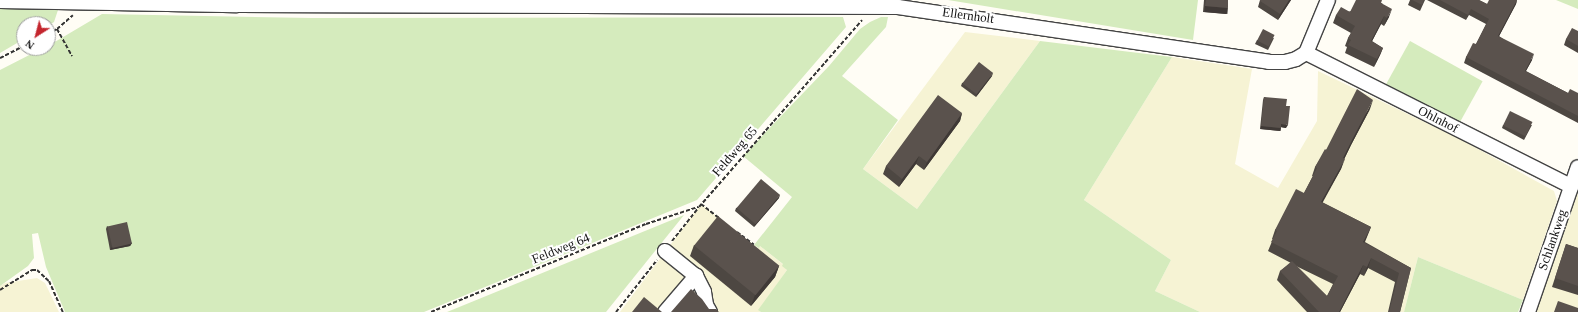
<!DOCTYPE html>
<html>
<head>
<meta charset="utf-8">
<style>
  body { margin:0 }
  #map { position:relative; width:1578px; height:312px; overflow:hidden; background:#fffdf5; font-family:Georgia,serif }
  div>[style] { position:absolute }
  .farmland>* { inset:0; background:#f6f3d4 }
  .green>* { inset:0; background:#d5ebbd; transform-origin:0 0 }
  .path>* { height:2px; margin-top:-1px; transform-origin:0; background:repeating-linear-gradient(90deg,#333 0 4px,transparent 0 6px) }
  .roads { filter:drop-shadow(1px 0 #444) drop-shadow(-1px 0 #444) drop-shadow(0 1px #444) drop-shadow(0 -1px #444) }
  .minor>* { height:14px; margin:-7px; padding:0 7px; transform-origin:7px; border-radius:7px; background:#fff }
  .wall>* { inset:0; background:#4d4742 }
  .shaded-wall>* { inset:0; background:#3f3936; transform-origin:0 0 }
  .building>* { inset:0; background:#5a524d; transform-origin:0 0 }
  span { translate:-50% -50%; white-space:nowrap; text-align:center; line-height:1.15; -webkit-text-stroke:4px #fff; paint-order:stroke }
  .street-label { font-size:13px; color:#111 }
  .north { position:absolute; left:16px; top:16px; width:40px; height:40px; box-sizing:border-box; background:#fff; border:1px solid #a0a0a0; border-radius:50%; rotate:216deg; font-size:11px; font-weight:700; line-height:16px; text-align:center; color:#111 }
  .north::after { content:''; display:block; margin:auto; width:14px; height:18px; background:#c4262e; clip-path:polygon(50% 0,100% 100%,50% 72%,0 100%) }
</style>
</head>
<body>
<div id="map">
  <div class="farmland">
    <i style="clip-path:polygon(965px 32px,1040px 41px,917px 209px,863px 169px)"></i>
    <i style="clip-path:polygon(1172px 57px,1252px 69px,1235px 164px,1278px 188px,1317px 121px,1318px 71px,1460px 139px,1554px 191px,1557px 201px,1523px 300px,1418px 257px,1404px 312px,1200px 312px,1155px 291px,1171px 260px,1084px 200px)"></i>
    <i style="clip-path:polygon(1578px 192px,1578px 312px,1535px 312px)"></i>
    <i style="clip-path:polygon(701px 204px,758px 248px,760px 246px,784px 265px,787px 270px,759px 310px,761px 312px,620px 312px)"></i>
    <i style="clip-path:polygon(37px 278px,45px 283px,59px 312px,0 312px,0 286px,5px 283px)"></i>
  </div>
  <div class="green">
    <i style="clip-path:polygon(948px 0,1198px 0,1193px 40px)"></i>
    <i style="clip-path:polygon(1556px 0,1578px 0,1578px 9px)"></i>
    <i style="clip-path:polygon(0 8px,58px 10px,54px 22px,48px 26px,48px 24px,24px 24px,24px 39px,0 53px)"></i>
    <i style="clip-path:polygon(102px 14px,312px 18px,843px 17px,846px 27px,697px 200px,424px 312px,65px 312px,46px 267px,38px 233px,32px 234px,34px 258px,28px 266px,0 286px,0 70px,43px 48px,48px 48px,48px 46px)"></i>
    <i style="clip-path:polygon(881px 17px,888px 17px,886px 27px,842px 76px,898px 120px,863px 169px,917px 209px,1040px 41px,1172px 57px,1084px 200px,1171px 260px,1155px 291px,1200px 312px,761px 312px,758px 310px,787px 270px,782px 266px,783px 264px,760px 246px,759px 248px,754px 245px,792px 197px,743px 156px,829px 66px,860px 29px,870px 22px)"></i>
    <i style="left:1410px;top:41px;width:83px;height:52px;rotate:29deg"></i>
    <i style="clip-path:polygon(684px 215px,606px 312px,447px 312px)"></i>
    <i style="clip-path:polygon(1418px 257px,1523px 300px,1518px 312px,1404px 312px)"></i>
  </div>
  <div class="path">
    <i style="left:57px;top:29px;width:31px;rotate:61deg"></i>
    <i style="left:48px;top:34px;width:10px;rotate:-29deg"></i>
    <i style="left:57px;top:29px;width:21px;rotate:-41deg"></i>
    <i style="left:0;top:58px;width:27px;rotate:-27deg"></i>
    <i style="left:701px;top:204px;width:23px;rotate:38deg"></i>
    <i style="left:737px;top:232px;width:21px;rotate:37deg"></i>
    <i style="left:672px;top:241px;width:43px;rotate:-51.5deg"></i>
    <i style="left:699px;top:207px;width:248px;rotate:-48.9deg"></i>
    <i style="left:0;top:290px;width:38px;rotate:-32deg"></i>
    <i style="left:32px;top:270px;width:5px"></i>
    <i style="left:37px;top:270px;width:16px;rotate:43deg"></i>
    <i style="left:49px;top:281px;width:34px;rotate:66deg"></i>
    <i style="left:431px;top:312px;width:232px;rotate:-22.3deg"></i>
    <i style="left:646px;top:224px;width:55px;rotate:-18.1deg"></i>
    <i style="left:616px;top:312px;width:66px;rotate:-51.7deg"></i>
  </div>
  <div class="roads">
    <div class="minor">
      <i style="left:0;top:1px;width:237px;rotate:1deg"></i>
      <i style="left:237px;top:5px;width:661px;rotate:0.17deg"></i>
      <i style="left:898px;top:7px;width:375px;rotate:8.4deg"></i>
      <i style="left:1269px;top:62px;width:16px"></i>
      <i style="left:1285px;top:62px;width:11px;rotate:-15deg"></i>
      <i style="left:1296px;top:59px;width:12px;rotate:-31deg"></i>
      <i style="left:1306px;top:53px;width:297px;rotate:26.7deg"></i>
      <i style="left:1306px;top:53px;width:57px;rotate:-67.5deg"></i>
      <i style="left:665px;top:251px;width:40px;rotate:39deg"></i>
      <i style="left:696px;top:276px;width:18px;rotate:63deg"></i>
      <i style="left:704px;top:292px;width:13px;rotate:81deg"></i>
      <i style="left:706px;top:305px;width:8px;rotate:60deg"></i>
      <i style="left:665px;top:312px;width:48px;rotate:-49.3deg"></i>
      <i style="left:1528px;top:312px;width:153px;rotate:-71deg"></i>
    </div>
  </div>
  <div class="wall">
    <i style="clip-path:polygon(1204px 0,1228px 0,1226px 14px,1203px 12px)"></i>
    <i style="clip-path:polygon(1259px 0,1291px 0,1278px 20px,1258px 7px,1260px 0)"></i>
    <i style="clip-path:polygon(1410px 0,1425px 0,1420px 11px,1408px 5px)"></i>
    <i style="clip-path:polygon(1427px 0,1479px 0,1487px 4px,1517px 0,1516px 4px,1499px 36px,1532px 60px,1526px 71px,1568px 93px,1578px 93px,1578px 123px,1464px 63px,1466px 57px,1476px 44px,1486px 24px,1469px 15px,1466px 20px)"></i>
    <i style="clip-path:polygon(1382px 3px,1389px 17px,1384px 26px,1381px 24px,1372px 41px,1383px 48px,1380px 55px,1374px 67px,1345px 53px,1347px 47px,1345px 46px,1348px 38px,1351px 33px,1333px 23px,1336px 15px)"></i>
    <i style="clip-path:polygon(1578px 31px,1578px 53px,1564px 45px,1566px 39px)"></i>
    <i style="clip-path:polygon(1274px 38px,1268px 50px,1255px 44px,1257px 40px)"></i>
    <i style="clip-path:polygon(992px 76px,976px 97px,961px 86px,962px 83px)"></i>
    <i style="clip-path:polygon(1264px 97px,1286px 106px,1286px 128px,1281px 127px,1280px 131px,1260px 129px,1263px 100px)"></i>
    <i style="clip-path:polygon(evenodd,1370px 109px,1351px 145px,1344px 159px,1341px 169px,1322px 202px,1371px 227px,1365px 242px,1411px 268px,1400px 312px,1388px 312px,1395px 282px,1368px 268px,1364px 276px,1360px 274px,1340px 312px,1307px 312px,1277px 280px,1280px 271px,1291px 263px,1268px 251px,1273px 239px,1272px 239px,1275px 230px,1304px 193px,1313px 176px,1312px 176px,1315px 167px,1326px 150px,1370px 109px,1296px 266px,1333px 284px,1327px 296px,1296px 266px)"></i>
    <i style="clip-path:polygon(962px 113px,960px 121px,924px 170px,916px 164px,899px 187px,883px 174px,886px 166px)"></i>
    <i style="clip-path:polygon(1503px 125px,1532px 125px,1524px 140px,1502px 128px)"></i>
    <i style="clip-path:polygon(779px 198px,754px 227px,735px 211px,736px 208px)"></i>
    <i style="clip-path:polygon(107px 226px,132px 243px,130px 246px,110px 250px,106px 229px)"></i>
    <i style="clip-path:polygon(1566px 244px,1578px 248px,1578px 295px,1552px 287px)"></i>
    <i style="clip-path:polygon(694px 245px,779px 266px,775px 277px,751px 306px,690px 256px)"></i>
  </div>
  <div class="shaded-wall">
    <i style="clip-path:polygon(1289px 0,1291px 0,1278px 20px,1280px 14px)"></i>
    <i style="clip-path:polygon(1517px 0,1516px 4px,1496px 42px,1498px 36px)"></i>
    <i style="left:1205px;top:6px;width:23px;height:6px;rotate:5deg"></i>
    <i style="clip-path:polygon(1392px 9px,1389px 17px,1384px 26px,1387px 18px)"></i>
    <i style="clip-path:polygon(1384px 16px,1381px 24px,1368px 49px,1371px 41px)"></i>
    <i style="clip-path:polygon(1383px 48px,1380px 55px,1374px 67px,1377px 59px)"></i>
    <i style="clip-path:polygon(1534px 54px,1532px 60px,1523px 76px,1525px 71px)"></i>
    <i style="clip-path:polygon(993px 73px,992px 76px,976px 97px,977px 94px)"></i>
    <i style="clip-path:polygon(1373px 100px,1370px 109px,1351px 145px,1340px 168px,1343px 158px,1354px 136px)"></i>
    <i style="clip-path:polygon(962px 113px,960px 121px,924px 170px,927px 162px)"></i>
    <i style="clip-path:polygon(1281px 124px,1288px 125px,1286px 128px,1280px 127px)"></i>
    <i style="left:1261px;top:126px;width:20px;height:3px;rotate:6deg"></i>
    <i style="clip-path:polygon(919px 156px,916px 164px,899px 187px,902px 179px)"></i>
    <i style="clip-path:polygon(1345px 159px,1341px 169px,1318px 211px,1321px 202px)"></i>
    <i style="clip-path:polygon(780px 195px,779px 198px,754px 227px,755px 224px)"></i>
    <i style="clip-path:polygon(1371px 227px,1367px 236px,1360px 251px,1363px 242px)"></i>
    <i style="clip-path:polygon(132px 243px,130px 246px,110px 250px,112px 247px)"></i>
    <i style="clip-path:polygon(1371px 258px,1368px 268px,1364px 276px,1367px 267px)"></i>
    <i style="clip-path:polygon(1363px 265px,1360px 274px,1340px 312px,1339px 312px)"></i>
    <i style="clip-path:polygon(779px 266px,775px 277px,751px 306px,755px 295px)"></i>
  </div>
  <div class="building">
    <i style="clip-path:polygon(1206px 0,1228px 0,1228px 8px,1205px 6px)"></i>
    <i style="clip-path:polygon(1260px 0,1289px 0,1280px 14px,1260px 1px)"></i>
    <i style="clip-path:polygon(1356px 0,1382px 0,1381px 3px,1392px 9px,1387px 18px,1384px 16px,1371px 41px,1383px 48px,1377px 59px,1348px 45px,1351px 40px,1348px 38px,1355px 26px,1336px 15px,1341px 7px,1350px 12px)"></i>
    <i style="clip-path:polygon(1412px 0,1424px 0,1422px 5px)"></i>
    <i style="clip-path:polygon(1440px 0,1479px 0,1487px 4px,1489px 0,1517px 0,1498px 36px,1534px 54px,1525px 71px,1568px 93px,1570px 89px,1578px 93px,1578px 116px,1466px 57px,1473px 43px,1476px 44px,1489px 19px,1471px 9px,1468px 15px)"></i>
    <i style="clip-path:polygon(1572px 28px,1578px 31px,1578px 46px,1566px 39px)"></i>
    <i style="left:1263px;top:29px;width:13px;height:13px;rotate:27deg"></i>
    <i style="left:979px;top:62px;width:18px;height:27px;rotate:38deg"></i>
    <i style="clip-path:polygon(1357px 89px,1373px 100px,1354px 136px,1343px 158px,1345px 159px,1321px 202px,1371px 227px,1363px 242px,1411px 268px,1400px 312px,1389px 312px,1399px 273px,1371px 258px,1367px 267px,1363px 265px,1339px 312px,1319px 312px,1280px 271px,1292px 261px,1327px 296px,1338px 276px,1271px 242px,1277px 231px,1275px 230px,1296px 189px,1304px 193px,1317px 168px,1315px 167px,1325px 149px,1326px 150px)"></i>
    <i style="clip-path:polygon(938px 95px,962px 113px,927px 162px,919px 156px,902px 179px,886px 166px)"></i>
    <i style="clip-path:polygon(1264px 97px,1287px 99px,1286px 106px,1290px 106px,1288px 125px,1281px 124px,1281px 128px,1261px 126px)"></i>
    <i style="left:1510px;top:111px;width:25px;height:16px;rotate:26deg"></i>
    <i style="left:761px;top:179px;width:25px;height:38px;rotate:40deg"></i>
    <i style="left:718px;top:216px;width:79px;height:38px;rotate:39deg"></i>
    <i style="left:127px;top:222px;width:22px;height:20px;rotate:77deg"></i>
    <i style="clip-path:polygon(1566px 244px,1578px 248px,1578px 286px,1555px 278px)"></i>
    <i style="clip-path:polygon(691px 289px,702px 299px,709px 309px,716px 309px,719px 312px,671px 312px)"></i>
    <i style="clip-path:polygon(644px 297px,662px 312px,632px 312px)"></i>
    <i style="clip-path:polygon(1558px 301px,1578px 308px,1578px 312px,1554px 312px)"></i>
  </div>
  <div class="street-label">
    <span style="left:968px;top:16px;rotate:8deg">Ellernholt</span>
    <span style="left:1438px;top:120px;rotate:27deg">Ohlnhof</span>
    <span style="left:735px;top:152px;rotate:-49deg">Feldweg 65</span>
    <span style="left:1553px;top:240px;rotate:-71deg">Schlankweg</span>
    <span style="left:561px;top:249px;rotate:-22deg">Feldweg 64</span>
  </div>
  <div class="north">N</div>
</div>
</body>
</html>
